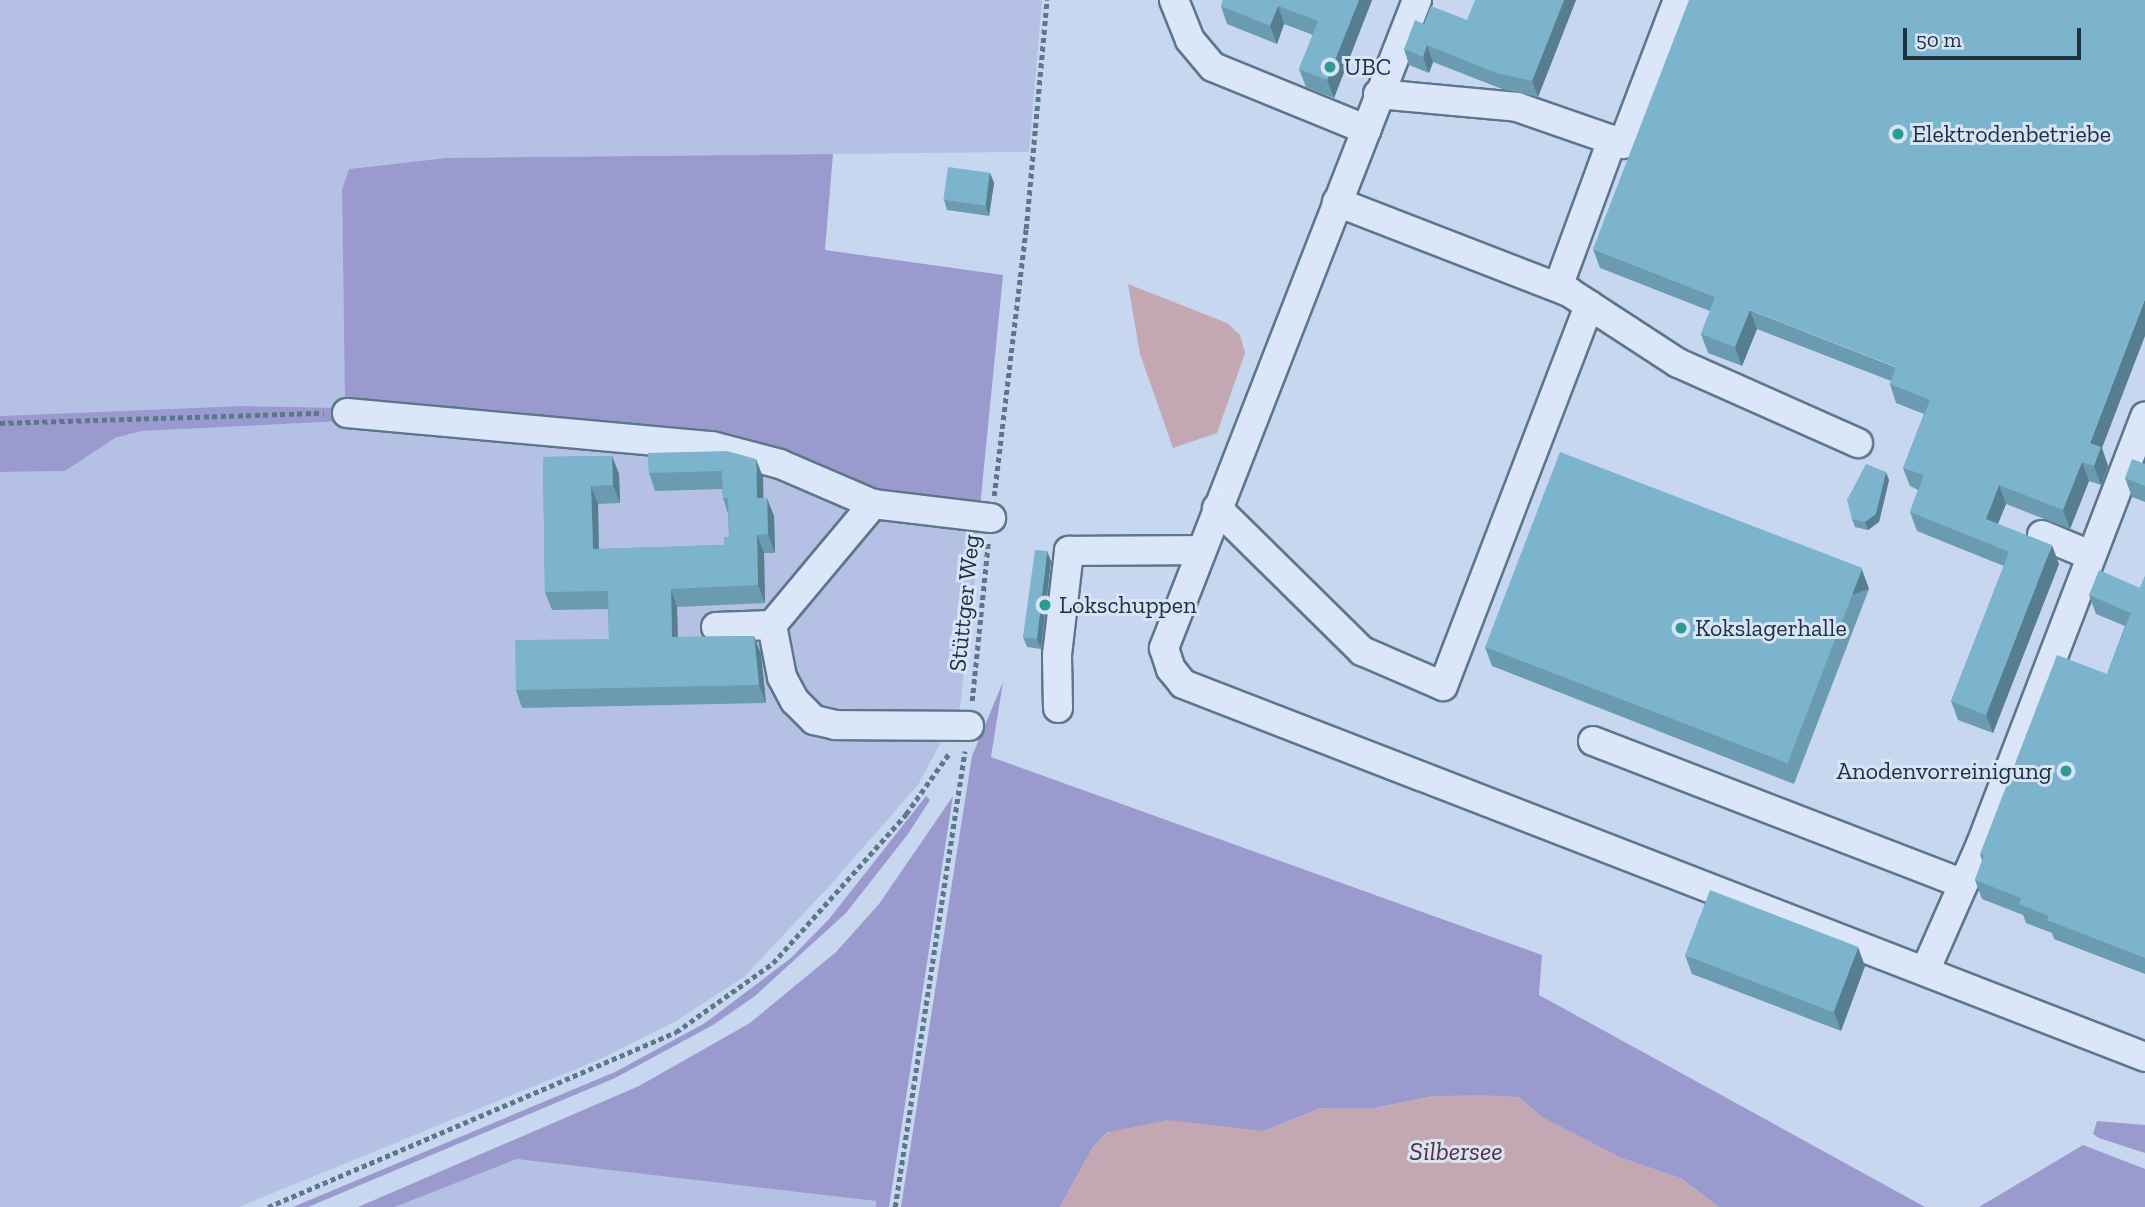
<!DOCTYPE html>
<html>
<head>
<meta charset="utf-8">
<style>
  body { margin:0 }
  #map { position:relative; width:2145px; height:1207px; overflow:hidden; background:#c7d7ef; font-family:"Zilla Slab",serif }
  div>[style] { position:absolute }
  .farmland>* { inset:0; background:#b4c1e5 }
  .green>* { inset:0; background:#9b9ace }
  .water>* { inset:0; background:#c3a8b3 }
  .path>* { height:4.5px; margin-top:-2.25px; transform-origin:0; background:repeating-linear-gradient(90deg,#5c778b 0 5px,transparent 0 8.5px) }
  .roads { filter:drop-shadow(2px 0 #5c778b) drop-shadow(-2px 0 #5c778b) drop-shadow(0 2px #5c778b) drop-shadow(0 -2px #5c778b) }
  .minor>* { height:28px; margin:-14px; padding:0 14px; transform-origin:14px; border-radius:14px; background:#dbe7f9 }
  .wall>* { inset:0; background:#6b9bb1 }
  .shaded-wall>* { inset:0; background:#577e90; transform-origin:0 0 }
  .building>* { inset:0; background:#7cb4ce; transform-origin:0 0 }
  .dots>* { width:19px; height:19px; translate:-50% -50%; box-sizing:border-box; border:4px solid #d7e3f6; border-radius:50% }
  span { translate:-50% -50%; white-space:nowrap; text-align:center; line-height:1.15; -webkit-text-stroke:6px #d7e3f6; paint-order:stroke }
  .poi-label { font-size:24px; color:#20313c }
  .left { translate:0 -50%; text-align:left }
  .right { translate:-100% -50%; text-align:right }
  .street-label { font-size:24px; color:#20313c }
  .water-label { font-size:26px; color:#5b2f36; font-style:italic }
  .scale { position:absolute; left:1903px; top:28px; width:178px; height:32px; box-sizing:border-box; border:4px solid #20313c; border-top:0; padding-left:9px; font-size:21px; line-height:24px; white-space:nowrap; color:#20313c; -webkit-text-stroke:5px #d7e3f6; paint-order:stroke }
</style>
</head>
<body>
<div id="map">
  <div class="farmland">
    <i style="clip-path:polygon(0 0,1042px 0,1029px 152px,446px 158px,349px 169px,342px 189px,345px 408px,241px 406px,0 416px)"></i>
    <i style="clip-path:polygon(345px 421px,712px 453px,981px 525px,960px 707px,918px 785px,832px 883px,744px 977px,673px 1023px,598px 1060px,239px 1207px,0 1207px,0 472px,65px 471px,115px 438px,142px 431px)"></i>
    <i style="clip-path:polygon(517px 1159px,569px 1163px,877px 1201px,876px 1207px,395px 1207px)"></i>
  </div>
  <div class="green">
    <i style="clip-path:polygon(833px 154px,825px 250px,1003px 275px,980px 507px,856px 491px,785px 457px,345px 421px,142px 431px,115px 438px,65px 471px,0 472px,0 416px,241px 406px,345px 408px,342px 189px,349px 169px,446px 158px)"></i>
    <i style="clip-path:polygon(1003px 682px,991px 757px,1542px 955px,1539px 995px,1925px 1207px,1719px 1207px,1680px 1178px,1621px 1158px,1543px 1118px,1518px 1097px,1434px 1096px,1375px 1108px,1321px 1108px,1264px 1131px,1108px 1132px,1093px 1147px,1060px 1207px,901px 1207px,972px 756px)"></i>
    <i style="clip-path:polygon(926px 796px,930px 800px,908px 834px,846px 913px,755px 996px,713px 1025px,615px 1078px,308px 1207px,293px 1207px,615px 1072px,705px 1023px,791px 958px,829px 919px)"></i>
    <i style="clip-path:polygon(953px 796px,889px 1207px,876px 1207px,876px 1201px,517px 1159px,395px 1207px,358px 1207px,639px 1086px,750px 1023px,836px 952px,879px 904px)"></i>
    <i style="clip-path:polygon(2097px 1121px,2145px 1125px,2145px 1153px,2099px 1138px,2093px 1134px)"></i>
    <i style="clip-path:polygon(2083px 1145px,2145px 1169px,2145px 1207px,1979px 1207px)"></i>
  </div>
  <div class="water">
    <i style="clip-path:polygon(1128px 284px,1227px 323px,1240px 335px,1245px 353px,1217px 433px,1173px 448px,1140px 354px)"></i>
    <i style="clip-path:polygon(1482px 1095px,1518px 1097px,1543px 1118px,1621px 1158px,1680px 1178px,1719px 1207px,1060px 1207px,1093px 1147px,1109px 1132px,1168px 1120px,1264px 1131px,1321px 1108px,1375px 1108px,1434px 1096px)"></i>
  </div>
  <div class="path">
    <i style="left:0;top:423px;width:324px;rotate:-1.8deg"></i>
    <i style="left:994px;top:496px;width:269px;rotate:-83.2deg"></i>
    <i style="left:1026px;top:229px;width:230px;rotate:-84.8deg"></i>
    <i style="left:972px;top:701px;width:159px;rotate:-84.2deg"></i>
    <i style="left:268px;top:1207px;width:444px;rotate:-23.2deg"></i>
    <i style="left:676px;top:1032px;width:119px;rotate:-35.4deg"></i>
    <i style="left:773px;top:963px;width:200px;rotate:-48.2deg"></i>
    <i style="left:906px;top:814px;width:76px;rotate:-54.6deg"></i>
    <i style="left:895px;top:1207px;width:461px;rotate:-81.3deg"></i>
  </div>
  <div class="roads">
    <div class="minor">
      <i style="left:1174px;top:0;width:43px;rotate:68.2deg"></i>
      <i style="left:1190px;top:40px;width:35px;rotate:50deg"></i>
      <i style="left:1213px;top:67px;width:166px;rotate:22.2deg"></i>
      <i style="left:1417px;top:0;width:696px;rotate:111.33deg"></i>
      <i style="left:1164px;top:648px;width:22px;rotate:72deg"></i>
      <i style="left:1171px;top:669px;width:19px;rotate:51deg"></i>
      <i style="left:1183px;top:684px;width:1032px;rotate:21.19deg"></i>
      <i style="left:1378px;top:94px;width:140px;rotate:5.3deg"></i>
      <i style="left:1517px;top:107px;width:112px;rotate:19.2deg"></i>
      <i style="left:1623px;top:144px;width:154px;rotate:-69.1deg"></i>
      <i style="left:1337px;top:202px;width:249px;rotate:21.2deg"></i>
      <i style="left:1569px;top:292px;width:130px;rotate:33.1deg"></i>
      <i style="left:1678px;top:363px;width:197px;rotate:24deg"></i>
      <i style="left:1558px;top:287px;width:157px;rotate:-69.8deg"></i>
      <i style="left:347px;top:413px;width:366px;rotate:5.2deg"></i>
      <i style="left:712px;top:446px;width:70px;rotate:14.8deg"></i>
      <i style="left:780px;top:464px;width:101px;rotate:23.3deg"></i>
      <i style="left:873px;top:504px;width:119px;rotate:6.8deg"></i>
      <i style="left:1217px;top:508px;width:204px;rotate:44.6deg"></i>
      <i style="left:1362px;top:651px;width:88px;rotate:23.4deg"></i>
      <i style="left:1443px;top:686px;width:408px;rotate:-69deg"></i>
      <i style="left:2042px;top:535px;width:52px;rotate:22.6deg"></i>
      <i style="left:772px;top:625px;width:158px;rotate:-50.1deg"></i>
      <i style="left:716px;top:627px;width:56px;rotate:-2deg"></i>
      <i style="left:772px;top:625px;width:53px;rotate:79.1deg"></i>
      <i style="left:782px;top:677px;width:27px;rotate:62deg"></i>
      <i style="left:795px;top:701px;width:27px;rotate:45deg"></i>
      <i style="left:814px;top:720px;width:22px;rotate:13deg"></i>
      <i style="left:835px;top:725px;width:134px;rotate:0.4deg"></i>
      <i style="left:1058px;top:708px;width:53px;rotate:-91.1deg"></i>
      <i style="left:1057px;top:655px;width:105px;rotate:-83.4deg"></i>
      <i style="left:1069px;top:551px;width:131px;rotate:-0.4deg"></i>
      <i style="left:1593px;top:741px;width:397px;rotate:21.1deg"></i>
      <i style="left:1925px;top:971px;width:139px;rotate:-66.2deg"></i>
      <i style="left:1981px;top:844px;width:458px;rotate:-69deg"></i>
    </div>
  </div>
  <div class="wall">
    <i style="clip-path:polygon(1223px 0,1372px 0,1334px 98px,1306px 87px,1299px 69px,1313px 35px,1284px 24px,1277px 44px,1227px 24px,1221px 6px)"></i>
    <i style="clip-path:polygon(1576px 0,1538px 97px,1502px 89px,1433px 62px,1429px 73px,1409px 65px,1404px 49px,1424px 24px,1467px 20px)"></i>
    <i style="clip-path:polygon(990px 173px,994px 183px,989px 216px,947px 210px,944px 200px)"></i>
    <i style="clip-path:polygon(1593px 249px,2102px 448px,2108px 466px,2101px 485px,2089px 481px,2070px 529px,2006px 504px,1998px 524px,2059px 564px,1993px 733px,1958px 720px,1951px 701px,2004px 566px,1917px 531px,1910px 512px,1918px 490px,1910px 486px,1903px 468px,1924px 414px,1896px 403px,1890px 384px,1891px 381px,1757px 329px,1742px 366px,1708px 353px,1701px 334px,1710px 311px,1600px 268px)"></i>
    <i style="clip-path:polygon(648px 453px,763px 477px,763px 498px,774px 516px,775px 553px,764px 553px,765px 603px,677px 607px,678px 637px,754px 636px,761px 654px,766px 703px,522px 708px,516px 690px,609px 639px,608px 609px,552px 610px,545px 592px,543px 457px,612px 456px,619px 474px,620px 503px,598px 504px,599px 549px,724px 545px,729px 537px,728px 514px,723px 498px,722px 489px,655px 491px,649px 473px)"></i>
    <i style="clip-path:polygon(2145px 464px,2145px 502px,2132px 497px,2125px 478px)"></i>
    <i style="clip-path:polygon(1889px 480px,1879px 522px,1868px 530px,1855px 527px,1852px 519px)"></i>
    <i style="clip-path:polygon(1051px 561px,1041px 649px,1027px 647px,1023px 637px)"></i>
    <i style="clip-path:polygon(1862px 570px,1869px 589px,1794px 784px,1492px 666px,1485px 647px)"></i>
    <i style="clip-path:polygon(2145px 576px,2145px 974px,2054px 939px,2052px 933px,2026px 923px,2023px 915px,1982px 899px,1975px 880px,1982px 861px,1980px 854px,2107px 674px,2125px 626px,2096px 614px,2089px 595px,2140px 588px)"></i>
    <i style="clip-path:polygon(1685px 955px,1865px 966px,1841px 1031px,1692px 974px)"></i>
  </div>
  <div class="shaded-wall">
    <i style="clip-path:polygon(1359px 0,1372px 0,1334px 98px,1327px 80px)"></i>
    <i style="clip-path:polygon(1564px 0,1576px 0,1538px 97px,1532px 81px)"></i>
    <i style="clip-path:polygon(1278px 6px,1284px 24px,1277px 44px,1270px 26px)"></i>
    <i style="clip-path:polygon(1427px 45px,1433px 62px,1429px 73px,1423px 57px)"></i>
    <i style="clip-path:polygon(990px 173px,994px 183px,989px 216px,986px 206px)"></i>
    <i style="clip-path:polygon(2145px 299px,2145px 336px,2102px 448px,2108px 466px,2101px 485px,2094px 466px,2090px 443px)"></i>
    <i style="clip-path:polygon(1750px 310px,1757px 329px,1742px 366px,1735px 347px)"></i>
    <i style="clip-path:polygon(612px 456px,619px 474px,620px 503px,613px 485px)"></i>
    <i style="clip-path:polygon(756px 459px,763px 477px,764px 516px,757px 498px)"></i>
    <i style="clip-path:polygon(2082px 462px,2089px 481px,2070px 529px,2063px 510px)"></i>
    <i style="clip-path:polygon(1886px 472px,1889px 480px,1879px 522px,1868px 530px,1865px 522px)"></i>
    <i style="clip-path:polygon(1999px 485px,2006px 504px,1992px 538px,1986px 519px)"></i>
    <i style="clip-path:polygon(591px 486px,598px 504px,599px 567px,593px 549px)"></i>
    <i style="clip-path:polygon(767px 498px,774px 516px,775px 553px,768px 534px)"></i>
    <i style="clip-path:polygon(757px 535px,764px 553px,765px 603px,758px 585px)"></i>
    <i style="clip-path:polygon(2052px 545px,2059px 564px,1993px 733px,1986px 715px)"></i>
    <i style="clip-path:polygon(1047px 551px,1051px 561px,1041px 649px,1037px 639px)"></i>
    <i style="left:1862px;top:570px;width:20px;height:209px;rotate:70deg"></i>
    <i style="clip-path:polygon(671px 589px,677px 607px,678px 655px,672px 637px)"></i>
    <i style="clip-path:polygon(754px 636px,761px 654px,766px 703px,759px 685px)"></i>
    <i style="clip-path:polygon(1858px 947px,1865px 966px,1841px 1031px,1834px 1012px)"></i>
  </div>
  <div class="building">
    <i style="clip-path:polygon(1223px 0,1359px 0,1327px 80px,1299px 69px,1318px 21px,1278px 6px,1270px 26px,1221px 6px)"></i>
    <i style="clip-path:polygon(1475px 0,1564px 0,1532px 81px,1496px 73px,1427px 45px,1423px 57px,1404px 49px,1415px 20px,1424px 24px,1431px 6px,1467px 20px)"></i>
    <i style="clip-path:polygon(1689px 0,2145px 0,2145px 299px,2090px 443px,2101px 447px,2094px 466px,2082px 462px,2063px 510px,1999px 485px,1986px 519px,2052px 545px,1986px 715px,1951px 701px,2009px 552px,1910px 512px,1924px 475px,1903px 468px,1930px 400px,1890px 384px,1896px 367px,1750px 310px,1735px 347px,1701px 334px,1715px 297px,1593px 249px)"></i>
    <i style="left:948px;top:167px;width:42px;height:33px;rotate:8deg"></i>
    <i style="clip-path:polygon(727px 451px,756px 459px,757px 498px,767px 498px,768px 534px,757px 535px,758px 585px,671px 589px,672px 637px,754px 636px,759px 685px,516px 690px,515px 640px,609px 639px,608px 591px,545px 592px,543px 457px,612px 456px,613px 485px,591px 486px,593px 549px,724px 545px,724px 537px,729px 537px,728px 498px,723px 498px,722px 471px,649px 473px,648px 453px)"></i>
    <i style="left:1560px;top:452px;width:324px;height:209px;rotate:21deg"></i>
    <i style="clip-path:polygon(2132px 459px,2145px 464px,2145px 486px,2125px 478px)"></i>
    <i style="clip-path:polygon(1866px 464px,1886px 472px,1876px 514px,1865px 522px,1852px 519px,1847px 500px)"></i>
    <i style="clip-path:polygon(1035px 550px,1047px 551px,1037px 639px,1023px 637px)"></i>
    <i style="clip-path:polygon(2099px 570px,2140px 588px,2145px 576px,2145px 958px,2047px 920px,2049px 916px,2019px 904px,2021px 898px,1975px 880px,1984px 855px,1980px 854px,2057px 655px,2107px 674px,2131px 613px,2089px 595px)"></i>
    <i style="left:1710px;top:890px;width:159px;height:70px;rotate:21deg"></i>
  </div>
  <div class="dots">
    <i style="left:1330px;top:67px;background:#2b9c8f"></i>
    <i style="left:1898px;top:134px;background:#2b9c8f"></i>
    <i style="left:1045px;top:605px;background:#2b9c8f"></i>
    <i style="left:1681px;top:628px;background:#2b9c8f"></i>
    <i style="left:2066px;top:771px;background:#2b9c8f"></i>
  </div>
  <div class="poi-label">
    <span class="left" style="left:1344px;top:67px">UBC</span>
    <span class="left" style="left:1912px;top:134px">Elektrodenbetriebe</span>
    <span class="left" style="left:1059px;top:605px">Lokschuppen</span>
    <span class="left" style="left:1695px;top:628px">Kokslagerhalle</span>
    <span class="right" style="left:2052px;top:771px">Anodenvorreinigung</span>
  </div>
  <div class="street-label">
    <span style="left:964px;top:603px;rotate:-84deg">Stüttger Weg</span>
  </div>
  <div class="water-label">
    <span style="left:1456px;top:1152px">Silbersee</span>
  </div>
  <div class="scale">50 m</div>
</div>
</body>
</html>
